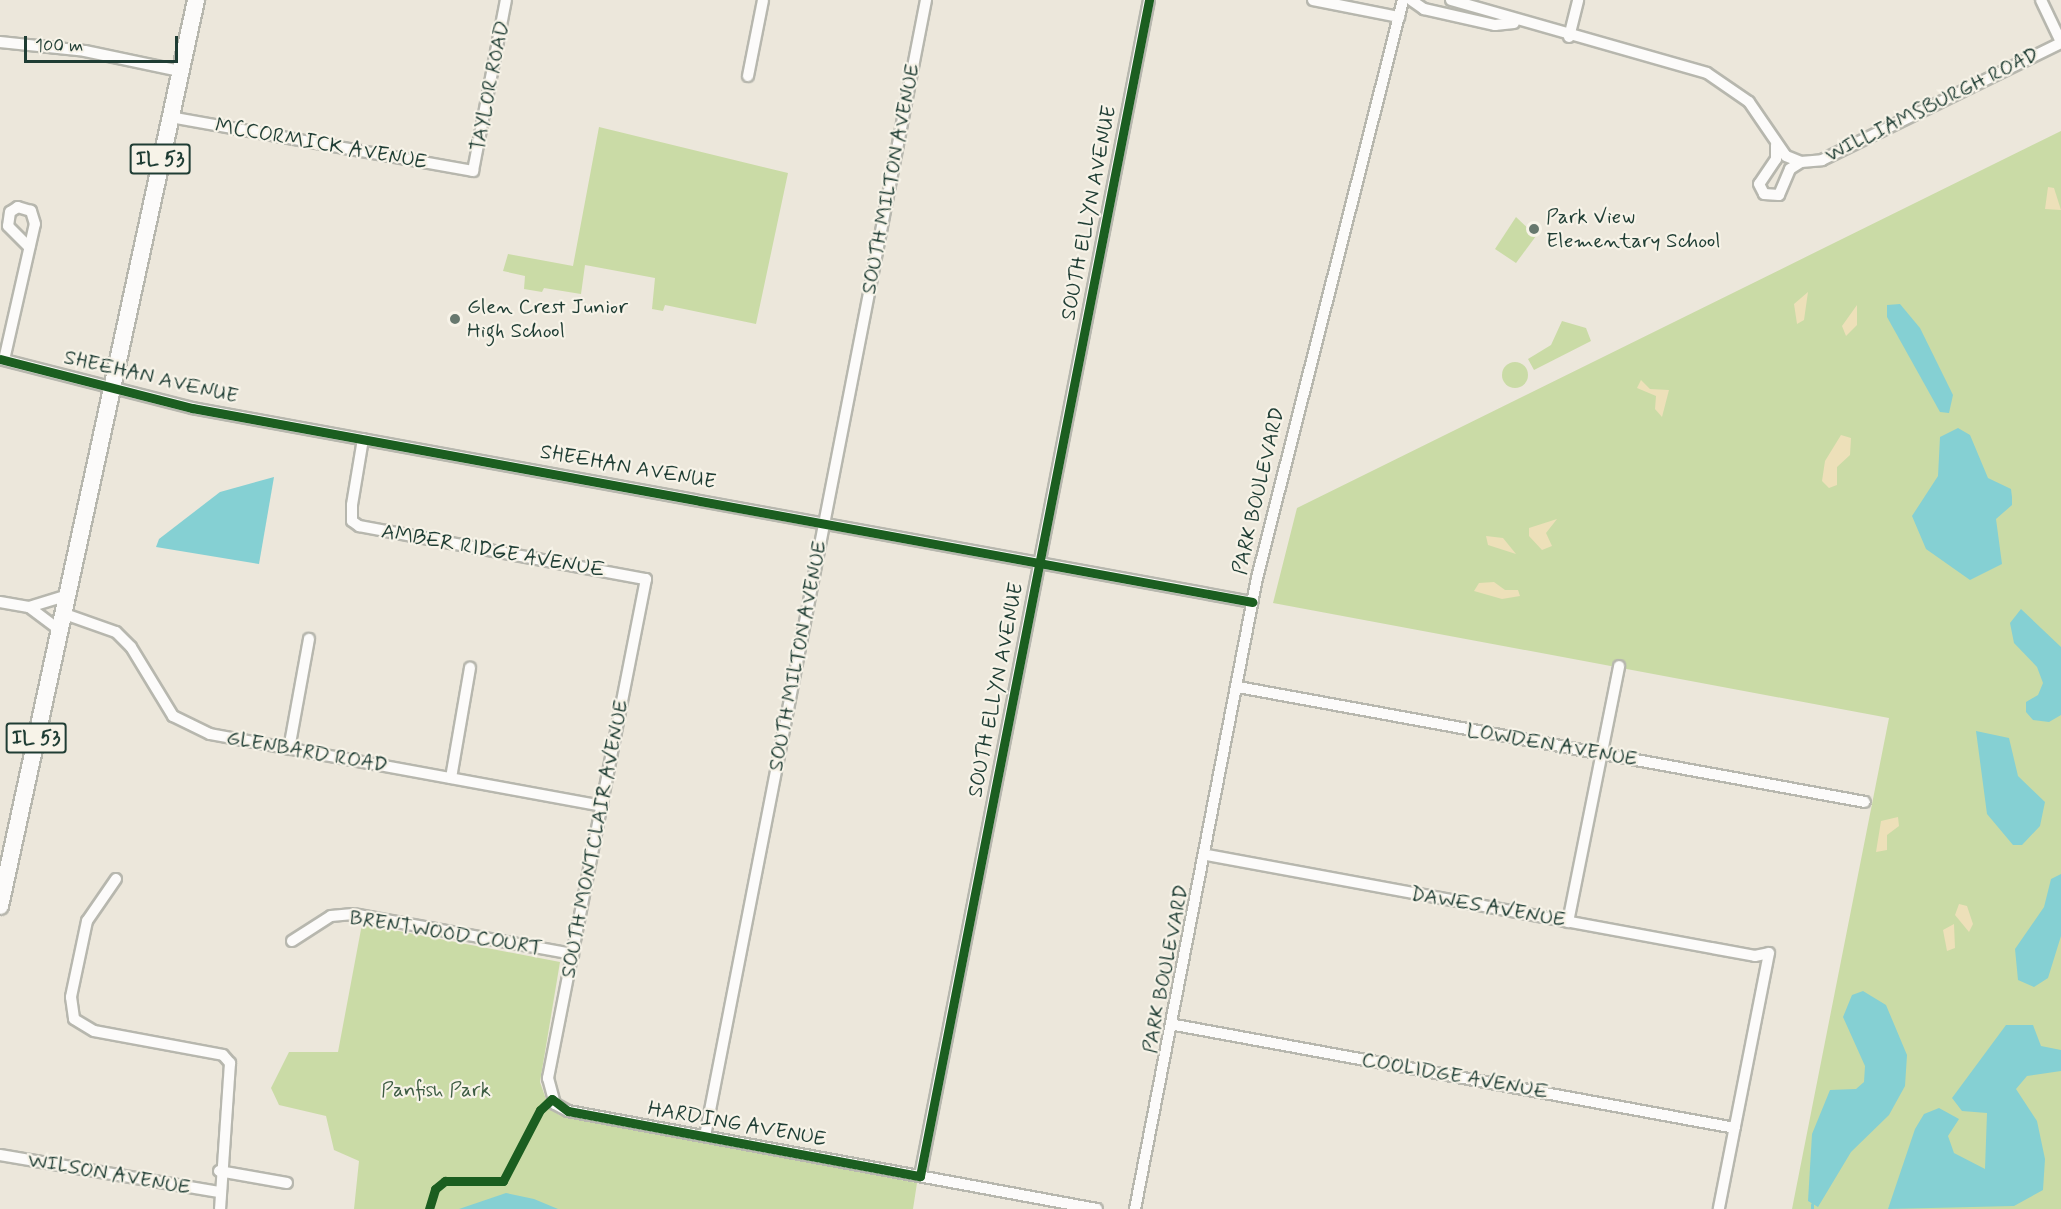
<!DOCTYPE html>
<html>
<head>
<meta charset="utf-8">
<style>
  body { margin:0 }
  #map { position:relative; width:2061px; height:1209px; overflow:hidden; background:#ece7db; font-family:Mynerve,sans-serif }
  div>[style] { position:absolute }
  .green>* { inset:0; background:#cadba6 }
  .round { border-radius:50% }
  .sand>* { inset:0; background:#ede0b9 }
  .water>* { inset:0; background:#85d0d3 }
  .stream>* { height:3px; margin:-1.5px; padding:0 1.5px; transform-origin:1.5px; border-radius:1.5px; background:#85d0d3 }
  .roads { filter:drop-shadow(2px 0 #b7b7ae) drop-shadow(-2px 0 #b7b7ae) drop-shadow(0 2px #b7b7ae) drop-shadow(0 -2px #b7b7ae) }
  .street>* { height:10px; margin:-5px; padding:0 5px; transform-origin:5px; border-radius:5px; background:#fcfbfa }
  .primary>* { height:16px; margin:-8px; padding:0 8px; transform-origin:8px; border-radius:8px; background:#fcfbfa }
  .cycleway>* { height:9px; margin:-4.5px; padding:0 4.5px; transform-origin:4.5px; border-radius:4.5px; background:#1b5e20 }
  .dots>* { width:16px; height:16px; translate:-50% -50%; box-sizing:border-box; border:3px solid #f7f3e8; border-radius:50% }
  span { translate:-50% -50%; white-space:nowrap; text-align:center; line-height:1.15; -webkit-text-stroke:4.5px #f7f3e8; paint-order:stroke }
  .shield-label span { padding:2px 4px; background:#f7f3e8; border:2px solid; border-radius:4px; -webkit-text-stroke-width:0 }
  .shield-label { font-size:20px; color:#1f3d34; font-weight:700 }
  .street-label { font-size:21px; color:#1f3d34 }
  .poi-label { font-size:21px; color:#1f3d34 }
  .left { translate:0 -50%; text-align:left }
  .park-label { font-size:21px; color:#3c5b42 }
  .scale { position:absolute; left:24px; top:36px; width:154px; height:27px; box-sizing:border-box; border:3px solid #1f3d34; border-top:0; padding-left:8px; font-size:18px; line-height:21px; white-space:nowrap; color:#1f3d34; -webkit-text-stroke:4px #f7f3e8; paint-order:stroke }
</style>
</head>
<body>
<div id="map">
  <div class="green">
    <i style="clip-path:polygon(599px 127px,788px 173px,756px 324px,665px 305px,663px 311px,652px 309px,655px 278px,585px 265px,581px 294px,544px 288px,542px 292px,524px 289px,525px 276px,503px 271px,508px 254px,573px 266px)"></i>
    <i style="clip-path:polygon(2061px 131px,2061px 1209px,1792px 1209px,1889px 718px,1273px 603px,1297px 508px)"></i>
    <i style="clip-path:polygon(1516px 217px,1536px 236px,1516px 263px,1495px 249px)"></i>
    <i style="clip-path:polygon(1562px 321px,1586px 328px,1591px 341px,1534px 370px,1528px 359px,1551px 345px)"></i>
    <i class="round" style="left:1502px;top:362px;width:26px;height:26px"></i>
    <i style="clip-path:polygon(362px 924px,560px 962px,540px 1082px,548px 1105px,559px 1115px,917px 1183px,913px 1209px,354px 1209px,359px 1161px,334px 1150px,326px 1116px,279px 1105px,271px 1088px,289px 1052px,338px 1052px)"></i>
  </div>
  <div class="sand">
    <i style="clip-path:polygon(2048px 187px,2054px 188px,2061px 210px,2045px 209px)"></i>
    <i style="clip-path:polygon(1808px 292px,1804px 320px,1797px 324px,1794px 304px)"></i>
    <i style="clip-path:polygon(1857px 305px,1857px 325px,1846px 336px,1842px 326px)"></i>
    <i style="clip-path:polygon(1641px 380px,1650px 389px,1669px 390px,1662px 417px,1655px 409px,1656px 396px,1637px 388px)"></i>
    <i style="clip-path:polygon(1841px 435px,1851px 438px,1850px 455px,1837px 467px,1837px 485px,1829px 488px,1822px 481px,1825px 461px)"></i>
    <i style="clip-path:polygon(1557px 519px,1546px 533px,1552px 546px,1542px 550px,1529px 536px,1529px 528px)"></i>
    <i style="clip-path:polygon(1486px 536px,1503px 538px,1516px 554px,1488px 545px)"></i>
    <i style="clip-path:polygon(1494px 582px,1505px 590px,1518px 590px,1520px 596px,1502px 599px,1474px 591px,1479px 583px)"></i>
    <i style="clip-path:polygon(1898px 817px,1899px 826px,1887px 835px,1887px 850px,1876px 852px,1881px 821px)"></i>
    <i style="clip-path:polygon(1959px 904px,1967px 906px,1973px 924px,1969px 932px,1955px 915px)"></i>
    <i style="clip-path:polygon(1954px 924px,1955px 948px,1947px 951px,1943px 930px)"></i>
  </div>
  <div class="water">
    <i style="clip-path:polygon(1900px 304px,1920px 328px,1953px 395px,1949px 413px,1940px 412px,1887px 317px,1887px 305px)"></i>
    <i style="clip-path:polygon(1958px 428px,1970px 435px,1988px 478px,2011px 489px,2012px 497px,2012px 505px,1996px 519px,2002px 564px,1970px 580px,1926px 549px,1912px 516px,1938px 476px,1940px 437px)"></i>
    <i style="clip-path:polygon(274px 477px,259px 564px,156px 547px,159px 539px,220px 492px)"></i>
    <i style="clip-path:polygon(2021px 609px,2061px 647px,2061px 715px,2049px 722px,2033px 720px,2026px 712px,2026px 702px,2038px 695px,2043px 683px,2037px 667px,2014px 643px,2010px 623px)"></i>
    <i style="clip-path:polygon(1976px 731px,2009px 738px,2018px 776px,2045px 802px,2040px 826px,2022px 845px,2013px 845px,1987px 814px)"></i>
    <i style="clip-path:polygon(2061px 874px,2061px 936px,2048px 978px,2034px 987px,2018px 980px,2015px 949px,2044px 907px,2051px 879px)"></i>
    <i style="clip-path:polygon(1863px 991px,1886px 1005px,1907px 1055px,1905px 1086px,1889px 1115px,1851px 1152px,1818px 1207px,1808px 1201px,1812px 1134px,1830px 1090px,1856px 1089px,1864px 1082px,1865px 1066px,1843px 1017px,1852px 995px)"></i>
    <i style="clip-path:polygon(2006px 1025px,2033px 1025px,2041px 1046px,2061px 1050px,2061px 1071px,2027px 1076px,2016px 1089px,2037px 1121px,2045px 1159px,2043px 1190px,2014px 1206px,1888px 1209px,1915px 1129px,1924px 1114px,1939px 1108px,1959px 1119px,1948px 1136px,1954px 1153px,1985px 1169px,1987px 1113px,1962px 1111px,1952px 1098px)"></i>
    <i style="clip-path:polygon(506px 1193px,534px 1199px,558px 1209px,459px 1209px)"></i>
  </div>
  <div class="stream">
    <i style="left:1812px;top:1204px;width:5px;rotate:90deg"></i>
  </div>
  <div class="roads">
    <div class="street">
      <i style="left:1313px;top:0;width:88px;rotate:11.2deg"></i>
      <i style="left:1411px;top:0;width:16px;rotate:35deg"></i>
      <i style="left:1424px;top:9px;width:73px;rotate:12.7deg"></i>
      <i style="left:1495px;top:25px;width:19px;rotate:-6deg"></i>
      <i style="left:1451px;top:0;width:266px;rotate:15.9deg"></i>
      <i style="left:1707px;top:73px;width:51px;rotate:34.6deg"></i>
      <i style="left:1749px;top:102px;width:65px;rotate:55.6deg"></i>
      <i style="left:1786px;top:156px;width:16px;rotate:22deg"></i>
      <i style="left:1801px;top:162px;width:21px;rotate:-5deg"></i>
      <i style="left:1822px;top:160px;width:266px;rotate:-26.1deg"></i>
      <i style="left:2041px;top:0;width:47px;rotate:64.5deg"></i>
      <i style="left:1569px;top:37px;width:38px;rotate:-76deg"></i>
      <i style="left:0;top:42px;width:85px;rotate:6deg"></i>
      <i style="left:85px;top:51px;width:97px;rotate:11.9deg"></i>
      <i style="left:748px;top:76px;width:77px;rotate:-78.8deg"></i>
      <i style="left:170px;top:117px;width:308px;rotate:10.1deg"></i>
      <i style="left:473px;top:171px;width:174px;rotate:-79.1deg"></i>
      <i style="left:1776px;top:145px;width:14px;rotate:90deg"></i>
      <i style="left:1776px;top:159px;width:30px;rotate:124deg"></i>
      <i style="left:1759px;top:184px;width:11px;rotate:63deg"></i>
      <i style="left:1764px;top:194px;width:15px;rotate:4deg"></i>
      <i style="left:1779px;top:195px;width:28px;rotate:-67deg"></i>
      <i style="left:1790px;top:169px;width:13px;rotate:-32deg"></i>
      <i style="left:0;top:359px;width:198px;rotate:14.3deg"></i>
      <i style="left:192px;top:408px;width:1078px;rotate:10.37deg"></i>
      <i style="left:4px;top:360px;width:139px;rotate:-77.2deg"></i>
      <i style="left:35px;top:224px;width:14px;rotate:-107deg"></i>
      <i style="left:31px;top:211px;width:14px;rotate:-163deg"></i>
      <i style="left:18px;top:207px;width:9px;rotate:148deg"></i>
      <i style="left:10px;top:212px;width:14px;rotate:98deg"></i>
      <i style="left:8px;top:226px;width:30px;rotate:45deg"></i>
      <i style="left:363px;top:439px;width:67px;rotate:99.5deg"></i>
      <i style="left:352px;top:505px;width:16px;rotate:90deg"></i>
      <i style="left:352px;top:521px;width:9px;rotate:36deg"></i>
      <i style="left:359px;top:526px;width:292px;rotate:10.5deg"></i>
      <i style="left:646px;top:579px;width:509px;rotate:101.11deg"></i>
      <i style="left:548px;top:1078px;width:27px;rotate:75deg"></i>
      <i style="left:555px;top:1104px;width:15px;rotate:28deg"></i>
      <i style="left:568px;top:1111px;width:538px;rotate:10.5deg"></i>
      <i style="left:0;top:602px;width:29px;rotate:10deg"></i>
      <i style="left:29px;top:607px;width:38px;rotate:37deg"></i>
      <i style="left:29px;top:607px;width:38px;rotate:-17deg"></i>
      <i style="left:62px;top:613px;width:57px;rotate:19.4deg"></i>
      <i style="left:116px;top:632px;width:21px;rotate:45deg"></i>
      <i style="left:131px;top:647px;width:81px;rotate:58.7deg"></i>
      <i style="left:173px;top:716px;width:41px;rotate:25.9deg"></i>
      <i style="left:210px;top:734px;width:399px;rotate:10.4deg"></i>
      <i style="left:1238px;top:687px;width:637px;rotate:10.39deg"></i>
      <i style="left:289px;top:749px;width:112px;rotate:-79.7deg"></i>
      <i style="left:451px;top:778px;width:112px;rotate:-80.2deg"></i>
      <i style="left:1207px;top:855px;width:557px;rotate:10.44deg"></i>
      <i style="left:1755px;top:956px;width:14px;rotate:-12deg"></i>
      <i style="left:1769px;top:953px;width:261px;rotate:101.1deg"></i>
      <i style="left:116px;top:879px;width:51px;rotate:124.6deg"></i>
      <i style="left:87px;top:921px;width:78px;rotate:101.9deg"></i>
      <i style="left:71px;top:997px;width:22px;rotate:82deg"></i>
      <i style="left:74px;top:1019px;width:23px;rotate:31deg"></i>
      <i style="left:94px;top:1031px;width:131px;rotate:10.5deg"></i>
      <i style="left:223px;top:1055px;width:11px;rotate:49deg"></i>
      <i style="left:230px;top:1063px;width:146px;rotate:93.9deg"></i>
      <i style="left:1568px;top:922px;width:261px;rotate:-78.7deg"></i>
      <i style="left:292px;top:941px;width:46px;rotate:-32.7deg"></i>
      <i style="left:331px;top:916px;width:22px;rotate:-5deg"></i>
      <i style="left:353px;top:914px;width:224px;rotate:10.3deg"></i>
      <i style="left:1175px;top:1025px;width:569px;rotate:10.42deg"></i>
      <i style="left:705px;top:1136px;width:1157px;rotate:-78.99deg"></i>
      <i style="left:0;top:1155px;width:222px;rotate:9.6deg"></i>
      <i style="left:219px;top:1171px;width:69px;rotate:10deg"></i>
      <i style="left:920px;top:1176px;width:1198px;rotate:-78.98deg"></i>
      <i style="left:1135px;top:1209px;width:643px;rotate:-79.06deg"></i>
      <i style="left:1257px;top:578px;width:596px;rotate:-75.82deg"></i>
    </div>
    <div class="primary">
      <i style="left:0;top:906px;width:927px;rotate:-77.79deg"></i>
    </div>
  </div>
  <div class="cycleway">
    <i style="left:0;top:359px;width:198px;rotate:14.3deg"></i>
    <i style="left:192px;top:408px;width:1078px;rotate:10.37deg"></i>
    <i style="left:429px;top:1209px;width:21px;rotate:-73deg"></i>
    <i style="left:435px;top:1189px;width:13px;rotate:-39deg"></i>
    <i style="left:445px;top:1181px;width:58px"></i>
    <i style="left:503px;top:1181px;width:80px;rotate:-62.5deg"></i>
    <i style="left:540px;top:1110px;width:16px;rotate:-43deg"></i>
    <i style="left:552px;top:1099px;width:20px;rotate:37deg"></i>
    <i style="left:568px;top:1111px;width:358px;rotate:10.5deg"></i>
    <i style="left:920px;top:1176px;width:1198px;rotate:-78.98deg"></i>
  </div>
  <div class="dots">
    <i style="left:1534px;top:229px;background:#67786e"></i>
    <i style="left:455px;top:319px;background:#67786e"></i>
  </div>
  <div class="shield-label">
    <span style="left:160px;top:159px">IL 53</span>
    <span style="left:36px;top:738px">IL 53</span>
  </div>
  <div class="street-label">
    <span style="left:490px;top:86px;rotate:-79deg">TAYLOR ROAD</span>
    <span style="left:1932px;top:105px;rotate:-26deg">WILLIAMSBURGH ROAD</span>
    <span style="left:321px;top:144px;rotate:10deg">MCCORMICK AVENUE</span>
    <span style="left:891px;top:179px;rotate:-79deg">SOUTH MILTON AVENUE</span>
    <span style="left:1089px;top:213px;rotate:-79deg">SOUTH ELLYN AVENUE</span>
    <span style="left:151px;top:377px;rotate:13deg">SHEEHAN AVENUE</span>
    <span style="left:628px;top:467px;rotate:10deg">SHEEHAN AVENUE</span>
    <span style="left:1259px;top:491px;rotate:-77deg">PARK BOULEVARD</span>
    <span style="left:493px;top:551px;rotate:10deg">AMBER RIDGE AVENUE</span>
    <span style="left:798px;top:656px;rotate:-79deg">SOUTH MILTON AVENUE</span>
    <span style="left:996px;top:690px;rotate:-79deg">SOUTH ELLYN AVENUE</span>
    <span style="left:1552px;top:745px;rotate:10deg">LOWDEN AVENUE</span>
    <span style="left:307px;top:752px;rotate:10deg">GLENBARD ROAD</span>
    <span style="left:595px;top:839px;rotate:-79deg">SOUTH MONTCLAIR AVENUE</span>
    <span style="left:1488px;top:907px;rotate:10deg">DAWES AVENUE</span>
    <span style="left:446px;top:933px;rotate:9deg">BRENTWOOD COURT</span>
    <span style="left:1166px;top:969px;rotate:-79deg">PARK BOULEVARD</span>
    <span style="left:1455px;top:1076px;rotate:10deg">COOLIDGE AVENUE</span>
    <span style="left:737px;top:1124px;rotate:10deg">HARDING AVENUE</span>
    <span style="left:109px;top:1174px;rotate:10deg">WILSON AVENUE</span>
  </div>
  <div class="poi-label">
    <span class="left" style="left:1546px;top:229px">Park View<br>Elementary School</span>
    <span class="left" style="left:467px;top:319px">Glen Crest Junior<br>High School</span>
  </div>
  <div class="park-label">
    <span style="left:436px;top:1090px">Panfish Park</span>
  </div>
  <div class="scale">100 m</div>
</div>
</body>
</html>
